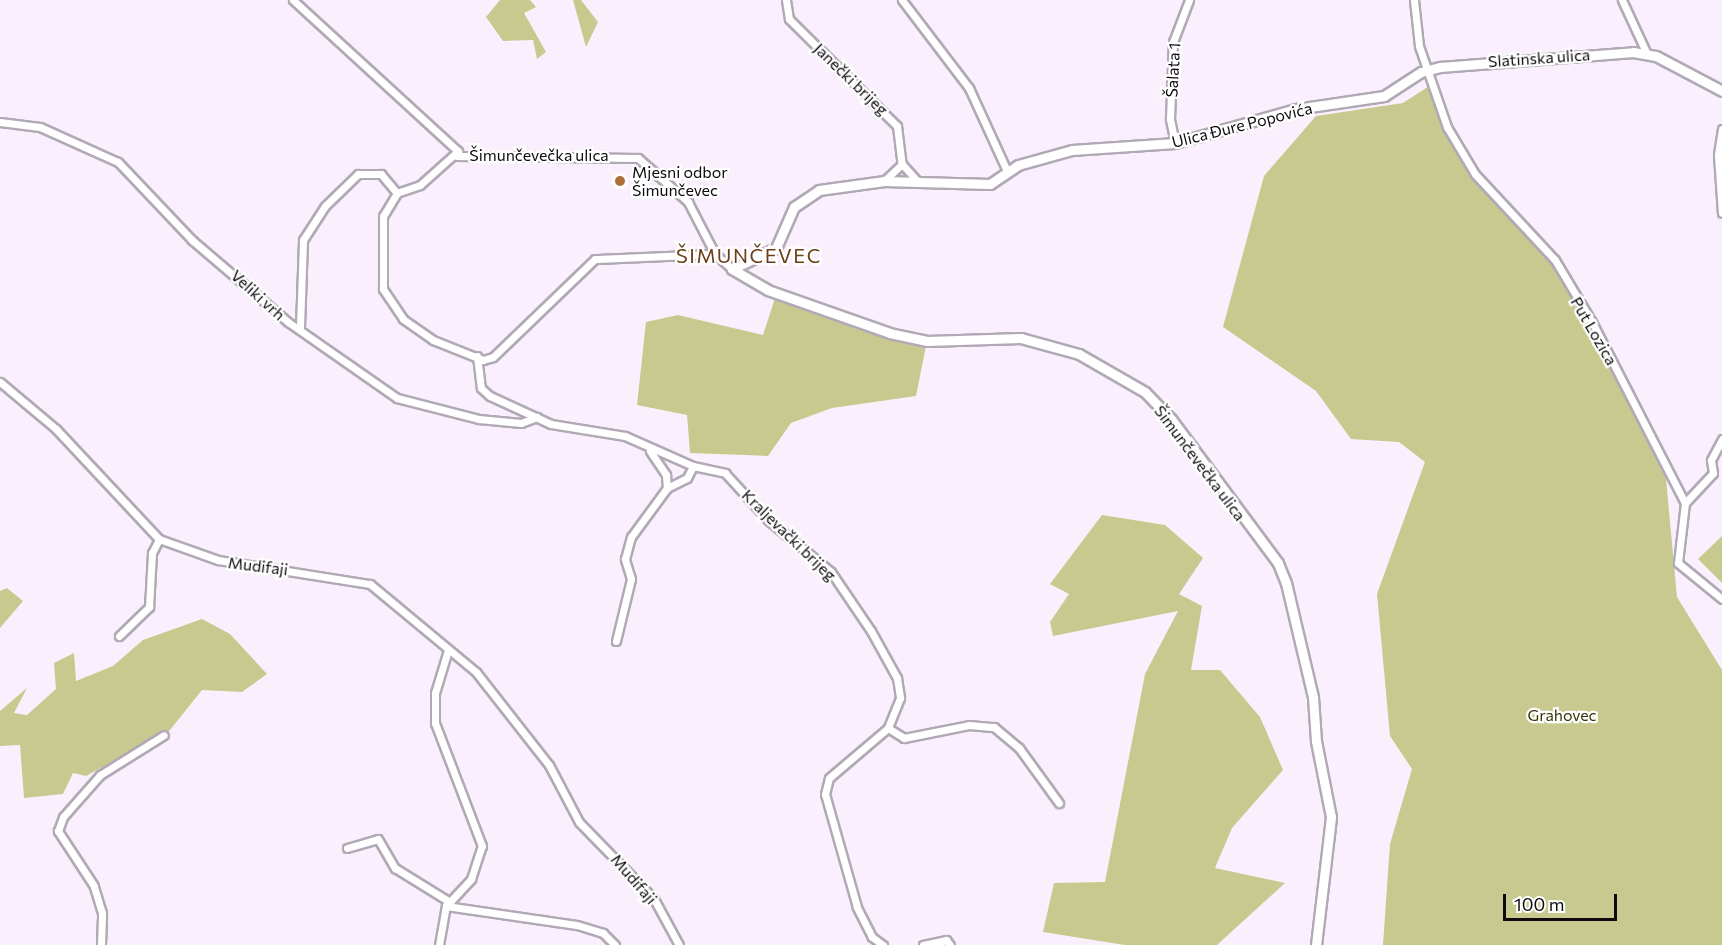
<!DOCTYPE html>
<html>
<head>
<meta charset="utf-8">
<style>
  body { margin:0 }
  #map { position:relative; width:1722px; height:945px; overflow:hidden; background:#faf0fd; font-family:Commissioner,sans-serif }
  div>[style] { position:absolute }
  .green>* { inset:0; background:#c7c98e }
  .roads { filter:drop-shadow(2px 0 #b1a9b5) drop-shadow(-2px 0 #b1a9b5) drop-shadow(0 2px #b1a9b5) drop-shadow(0 -2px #b1a9b5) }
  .street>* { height:7px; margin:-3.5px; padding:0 3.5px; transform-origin:3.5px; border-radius:3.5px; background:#fff }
  .secondary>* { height:9px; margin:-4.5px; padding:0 4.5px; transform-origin:4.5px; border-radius:4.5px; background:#fff }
  .dots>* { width:16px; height:16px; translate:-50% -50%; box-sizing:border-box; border:3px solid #fff; border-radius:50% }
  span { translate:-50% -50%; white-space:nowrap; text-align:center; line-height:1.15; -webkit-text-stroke:4.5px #fff; paint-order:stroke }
  .street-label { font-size:16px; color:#0d0a0e }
  .poi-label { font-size:16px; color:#0d0a0e }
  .left { translate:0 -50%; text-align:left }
  .park-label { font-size:16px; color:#343407 }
  .quarter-label { font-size:20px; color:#6a3f17; letter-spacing:1.5px }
  .scale { position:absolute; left:1503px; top:894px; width:114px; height:27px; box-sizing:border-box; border:3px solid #0d0a0e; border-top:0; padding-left:8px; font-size:18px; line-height:21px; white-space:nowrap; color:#0d0a0e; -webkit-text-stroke:4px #fff; paint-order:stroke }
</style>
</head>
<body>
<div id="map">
  <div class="green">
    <i style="clip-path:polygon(500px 0,530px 0,536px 7px,524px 13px,546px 52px,537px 59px,533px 40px,503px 41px,486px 17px)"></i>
    <i style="clip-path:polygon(573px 0,581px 0,598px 22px,586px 47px)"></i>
    <i style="clip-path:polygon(1432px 84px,1442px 127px,1472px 177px,1560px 272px,1573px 303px,1624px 386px,1666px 479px,1677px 597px,1722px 670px,1722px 945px,1383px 945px,1390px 844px,1412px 769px,1390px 736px,1377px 594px,1425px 462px,1399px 442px,1351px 439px,1316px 391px,1223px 327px,1264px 176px,1316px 116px,1403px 103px)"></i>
    <i style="clip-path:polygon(775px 298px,927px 341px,916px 396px,832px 408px,791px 423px,768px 456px,690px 453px,687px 415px,637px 405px,646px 322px,678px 315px,763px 335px)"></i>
    <i style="clip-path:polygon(1102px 515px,1165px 525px,1203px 558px,1179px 594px,1202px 606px,1191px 670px,1220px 670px,1260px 717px,1283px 770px,1232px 828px,1215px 868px,1285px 883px,1217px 945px,1125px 945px,1043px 932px,1054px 883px,1105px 882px,1145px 674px,1178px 611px,1053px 636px,1050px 622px,1069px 594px,1050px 584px)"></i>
    <i style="clip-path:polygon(1722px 536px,1722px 583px,1698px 559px)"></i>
    <i style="clip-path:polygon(7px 588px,23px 601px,0 628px,0 591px)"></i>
    <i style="clip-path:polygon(202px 619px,230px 634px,267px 674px,242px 692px,202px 690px,170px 730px,86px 776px,73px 773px,63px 794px,24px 798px,20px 745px,0 746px,0 711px,27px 688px,14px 713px,27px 715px,56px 689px,54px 663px,74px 653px,76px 681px,113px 666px,143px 640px)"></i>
  </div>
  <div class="roads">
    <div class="street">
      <i style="left:293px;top:0;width:224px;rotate:42.5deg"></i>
      <i style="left:458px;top:151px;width:51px;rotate:138.2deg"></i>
      <i style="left:420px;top:185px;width:24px;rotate:161deg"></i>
      <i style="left:397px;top:193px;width:27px;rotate:121deg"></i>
      <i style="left:383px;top:216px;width:73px;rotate:90deg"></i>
      <i style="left:383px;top:289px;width:36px;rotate:56deg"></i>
      <i style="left:403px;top:319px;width:37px;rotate:35deg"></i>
      <i style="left:433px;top:340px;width:54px;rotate:21.8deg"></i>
      <i style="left:483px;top:360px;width:10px;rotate:-17deg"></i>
      <i style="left:493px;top:357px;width:141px;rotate:-43.9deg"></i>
      <i style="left:595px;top:259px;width:120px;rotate:-2.4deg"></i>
      <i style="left:786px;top:0;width:19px;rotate:81deg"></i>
      <i style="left:789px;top:19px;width:152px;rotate:44.7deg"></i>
      <i style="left:897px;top:126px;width:38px;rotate:83deg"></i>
      <i style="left:902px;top:164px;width:23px;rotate:137deg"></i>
      <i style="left:902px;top:0;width:111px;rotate:52.7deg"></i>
      <i style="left:969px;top:88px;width:91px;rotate:65.4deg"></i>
      <i style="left:1414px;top:0;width:46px;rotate:83.8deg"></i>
      <i style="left:1419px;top:46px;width:86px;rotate:70.9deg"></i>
      <i style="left:1447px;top:127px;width:55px;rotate:59.2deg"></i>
      <i style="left:1475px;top:174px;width:117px;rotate:47.1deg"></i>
      <i style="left:1555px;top:260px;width:72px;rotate:59.2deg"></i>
      <i style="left:1592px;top:322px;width:203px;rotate:62.8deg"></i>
      <i style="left:1685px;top:503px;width:60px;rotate:96.7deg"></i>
      <i style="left:1678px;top:563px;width:57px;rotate:39.3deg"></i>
      <i style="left:1622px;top:0;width:60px;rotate:65.2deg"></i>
      <i style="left:0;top:122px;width:40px;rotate:7.1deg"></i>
      <i style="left:40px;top:127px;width:85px;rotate:24.2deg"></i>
      <i style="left:118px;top:162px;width:108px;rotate:46.5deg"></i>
      <i style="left:192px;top:240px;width:126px;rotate:40.5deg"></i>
      <i style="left:288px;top:322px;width:133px;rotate:34.9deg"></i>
      <i style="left:397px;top:398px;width:85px;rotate:14.4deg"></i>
      <i style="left:479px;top:419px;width:42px;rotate:5.4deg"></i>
      <i style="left:521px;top:423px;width:17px;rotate:-21deg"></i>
      <i style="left:1722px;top:129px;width:26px;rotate:99deg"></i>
      <i style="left:1718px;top:155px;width:58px;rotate:86.1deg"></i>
      <i style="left:1175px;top:143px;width:25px;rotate:-102deg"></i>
      <i style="left:1170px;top:119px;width:77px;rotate:-87.8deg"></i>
      <i style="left:1173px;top:42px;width:45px;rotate:-69.1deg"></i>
      <i style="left:457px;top:156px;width:181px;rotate:0.6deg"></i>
      <i style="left:638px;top:158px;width:67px;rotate:41.3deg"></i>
      <i style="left:688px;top:202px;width:59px;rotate:62.6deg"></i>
      <i style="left:715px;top:254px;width:23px;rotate:41deg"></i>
      <i style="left:902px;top:164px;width:24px;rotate:48deg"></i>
      <i style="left:300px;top:327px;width:87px;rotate:-88deg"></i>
      <i style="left:303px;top:240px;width:40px;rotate:-57.1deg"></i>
      <i style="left:325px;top:206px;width:46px;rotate:-44.1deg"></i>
      <i style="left:358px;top:174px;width:23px"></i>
      <i style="left:381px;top:174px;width:25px;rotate:50deg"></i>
      <i style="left:477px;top:356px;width:32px;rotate:83deg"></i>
      <i style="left:481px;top:388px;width:12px;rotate:42deg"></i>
      <i style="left:490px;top:396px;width:67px;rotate:24.7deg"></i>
      <i style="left:551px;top:424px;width:75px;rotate:9.2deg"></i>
      <i style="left:625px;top:436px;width:74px;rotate:23.8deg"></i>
      <i style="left:693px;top:466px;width:33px;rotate:12deg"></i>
      <i style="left:725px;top:473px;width:65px;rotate:47.5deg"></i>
      <i style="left:769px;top:521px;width:80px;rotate:39.4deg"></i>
      <i style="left:831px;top:572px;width:71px;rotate:55.9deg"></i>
      <i style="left:871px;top:631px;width:54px;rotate:61deg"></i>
      <i style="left:897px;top:678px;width:20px;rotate:81deg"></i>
      <i style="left:900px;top:698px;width:32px;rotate:112deg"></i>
      <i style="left:888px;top:728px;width:19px;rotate:32deg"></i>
      <i style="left:904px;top:738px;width:66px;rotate:-11.3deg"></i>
      <i style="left:969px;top:725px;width:25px;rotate:5deg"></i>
      <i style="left:994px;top:727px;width:33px;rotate:40deg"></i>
      <i style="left:1019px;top:748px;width:68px;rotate:54deg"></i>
      <i style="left:0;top:382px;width:73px;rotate:40deg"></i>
      <i style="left:56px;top:429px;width:151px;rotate:46.9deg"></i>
      <i style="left:650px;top:451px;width:29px;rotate:56deg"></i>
      <i style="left:666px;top:475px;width:13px;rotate:86deg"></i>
      <i style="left:1685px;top:503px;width:41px;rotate:-47deg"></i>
      <i style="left:1713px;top:473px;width:13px;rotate:-99deg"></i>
      <i style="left:1711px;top:460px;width:24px;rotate:-62deg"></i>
      <i style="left:119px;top:636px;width:42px;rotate:-44deg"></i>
      <i style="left:149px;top:607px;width:54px;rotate:-86.8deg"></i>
      <i style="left:152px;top:553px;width:16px;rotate:-63deg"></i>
      <i style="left:159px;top:539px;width:63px;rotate:19.6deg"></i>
      <i style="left:218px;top:560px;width:154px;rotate:9deg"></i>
      <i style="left:370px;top:584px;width:138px;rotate:39.7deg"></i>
      <i style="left:476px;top:672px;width:118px;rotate:51.9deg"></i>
      <i style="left:549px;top:765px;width:64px;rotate:62.2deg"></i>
      <i style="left:579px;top:822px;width:107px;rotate:45.8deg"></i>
      <i style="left:654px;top:899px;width:52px;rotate:61.5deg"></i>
      <i style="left:616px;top:641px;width:64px;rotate:-76.4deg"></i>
      <i style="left:631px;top:579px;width:21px;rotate:-107deg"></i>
      <i style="left:625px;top:559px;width:23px;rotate:-75deg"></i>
      <i style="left:631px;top:537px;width:61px;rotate:-53.7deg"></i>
      <i style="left:667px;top:488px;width:22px;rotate:-27deg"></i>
      <i style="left:687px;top:478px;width:13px;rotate:-63deg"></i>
      <i style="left:347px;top:848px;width:32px;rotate:-16deg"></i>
      <i style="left:378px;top:839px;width:34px;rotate:60deg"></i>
      <i style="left:395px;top:868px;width:65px;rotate:31.7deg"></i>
      <i style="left:446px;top:906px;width:132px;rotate:8.3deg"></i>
      <i style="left:577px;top:925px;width:27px;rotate:17deg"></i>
      <i style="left:603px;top:933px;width:17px;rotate:45deg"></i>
      <i style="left:101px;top:945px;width:32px;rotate:-88deg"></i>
      <i style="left:102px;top:913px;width:28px;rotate:-107deg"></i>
      <i style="left:94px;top:886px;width:66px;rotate:-123.2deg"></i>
      <i style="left:58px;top:831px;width:15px;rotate:-70deg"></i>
      <i style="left:63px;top:817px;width:56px;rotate:-48.6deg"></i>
      <i style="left:100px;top:775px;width:75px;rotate:-32deg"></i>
      <i style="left:439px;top:945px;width:40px;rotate:-80deg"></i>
      <i style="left:446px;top:906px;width:37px;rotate:-47deg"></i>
      <i style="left:471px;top:879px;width:35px;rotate:-72deg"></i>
      <i style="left:482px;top:846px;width:132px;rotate:-110.9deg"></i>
      <i style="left:435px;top:723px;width:30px;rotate:-90deg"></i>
      <i style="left:435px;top:693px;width:45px;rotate:-73.2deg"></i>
      <i style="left:883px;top:945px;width:14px;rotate:-144deg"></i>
      <i style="left:872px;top:937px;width:34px;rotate:-117deg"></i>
      <i style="left:857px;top:907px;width:117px;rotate:-105.8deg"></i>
      <i style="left:825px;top:794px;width:16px;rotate:-76deg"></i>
      <i style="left:829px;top:778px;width:77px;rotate:-40.3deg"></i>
      <i style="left:923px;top:945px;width:24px;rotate:-12deg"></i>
      <i style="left:946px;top:940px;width:6px;rotate:51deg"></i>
    </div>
    <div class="secondary">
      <i style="left:1316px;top:945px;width:129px;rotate:-83.3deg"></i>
      <i style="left:1331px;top:817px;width:77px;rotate:-101.2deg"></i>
      <i style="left:1316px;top:741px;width:44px;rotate:-93.9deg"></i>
      <i style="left:1313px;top:697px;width:117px;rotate:-103.3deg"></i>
      <i style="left:1286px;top:583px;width:22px;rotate:-112deg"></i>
      <i style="left:1278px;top:563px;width:179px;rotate:-126.6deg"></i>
      <i style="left:1171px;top:419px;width:37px;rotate:-134deg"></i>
      <i style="left:1145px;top:392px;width:76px;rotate:-150.1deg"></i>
      <i style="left:1079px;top:354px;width:60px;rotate:-164.6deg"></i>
      <i style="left:1021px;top:338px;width:94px;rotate:178.2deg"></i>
      <i style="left:927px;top:341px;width:38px;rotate:-168deg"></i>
      <i style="left:890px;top:333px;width:129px;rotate:-160.6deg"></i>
      <i style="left:768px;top:290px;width:42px;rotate:-149.7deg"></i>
      <i style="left:732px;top:269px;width:49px;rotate:-25.5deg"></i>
      <i style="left:776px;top:248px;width:45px;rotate:-66.3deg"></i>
      <i style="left:794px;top:207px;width:30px;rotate:-34deg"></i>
      <i style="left:819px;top:190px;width:66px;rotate:-7.9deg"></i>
      <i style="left:884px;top:181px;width:106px;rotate:1.6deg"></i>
      <i style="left:990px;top:184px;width:34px;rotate:-34deg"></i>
      <i style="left:1018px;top:165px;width:56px;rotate:-15.5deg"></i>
      <i style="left:1072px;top:150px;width:103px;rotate:-3.9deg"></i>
      <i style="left:1175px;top:143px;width:126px;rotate:-15.7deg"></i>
      <i style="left:1296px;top:109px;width:89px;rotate:-8.4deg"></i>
      <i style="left:1384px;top:96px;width:44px;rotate:-33deg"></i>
      <i style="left:1421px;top:72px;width:20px;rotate:-15deg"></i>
      <i style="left:1440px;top:67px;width:194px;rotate:-4.4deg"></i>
      <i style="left:1633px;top:52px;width:23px;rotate:10deg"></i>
      <i style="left:1656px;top:56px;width:75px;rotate:27.9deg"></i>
    </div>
  </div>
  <div class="dots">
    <i style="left:620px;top:181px;background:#ad6d35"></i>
  </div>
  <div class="street-label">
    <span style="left:1539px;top:58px;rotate:-4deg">Slatinska ulica</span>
    <span style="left:1173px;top:70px;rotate:-87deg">Šalata 1</span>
    <span style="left:851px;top:79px;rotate:44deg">Janečki brijeg</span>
    <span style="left:1242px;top:125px;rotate:-14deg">Ulica Đure Popovića</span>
    <span style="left:539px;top:155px">Šimunčevečka ulica</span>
    <span style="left:258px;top:295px;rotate:42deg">Veliki vrh</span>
    <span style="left:1594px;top:331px;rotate:60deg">Put Lozica</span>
    <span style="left:1200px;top:463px;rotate:53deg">Šimunčevečka ulica</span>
    <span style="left:789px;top:535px;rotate:44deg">Kraljevački brijeg</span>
    <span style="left:258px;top:566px;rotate:7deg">Mudifaji</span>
    <span style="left:634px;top:879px;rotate:49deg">Mudifaji</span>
  </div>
  <div class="poi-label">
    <span class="left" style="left:632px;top:181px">Mjesni odbor<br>Šimunčevec</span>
  </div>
  <div class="park-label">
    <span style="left:1562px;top:715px">Grahovec</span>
  </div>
  <div class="quarter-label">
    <span style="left:749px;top:255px">ŠIMUNČEVEC</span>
  </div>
  <div class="scale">100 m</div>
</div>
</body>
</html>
